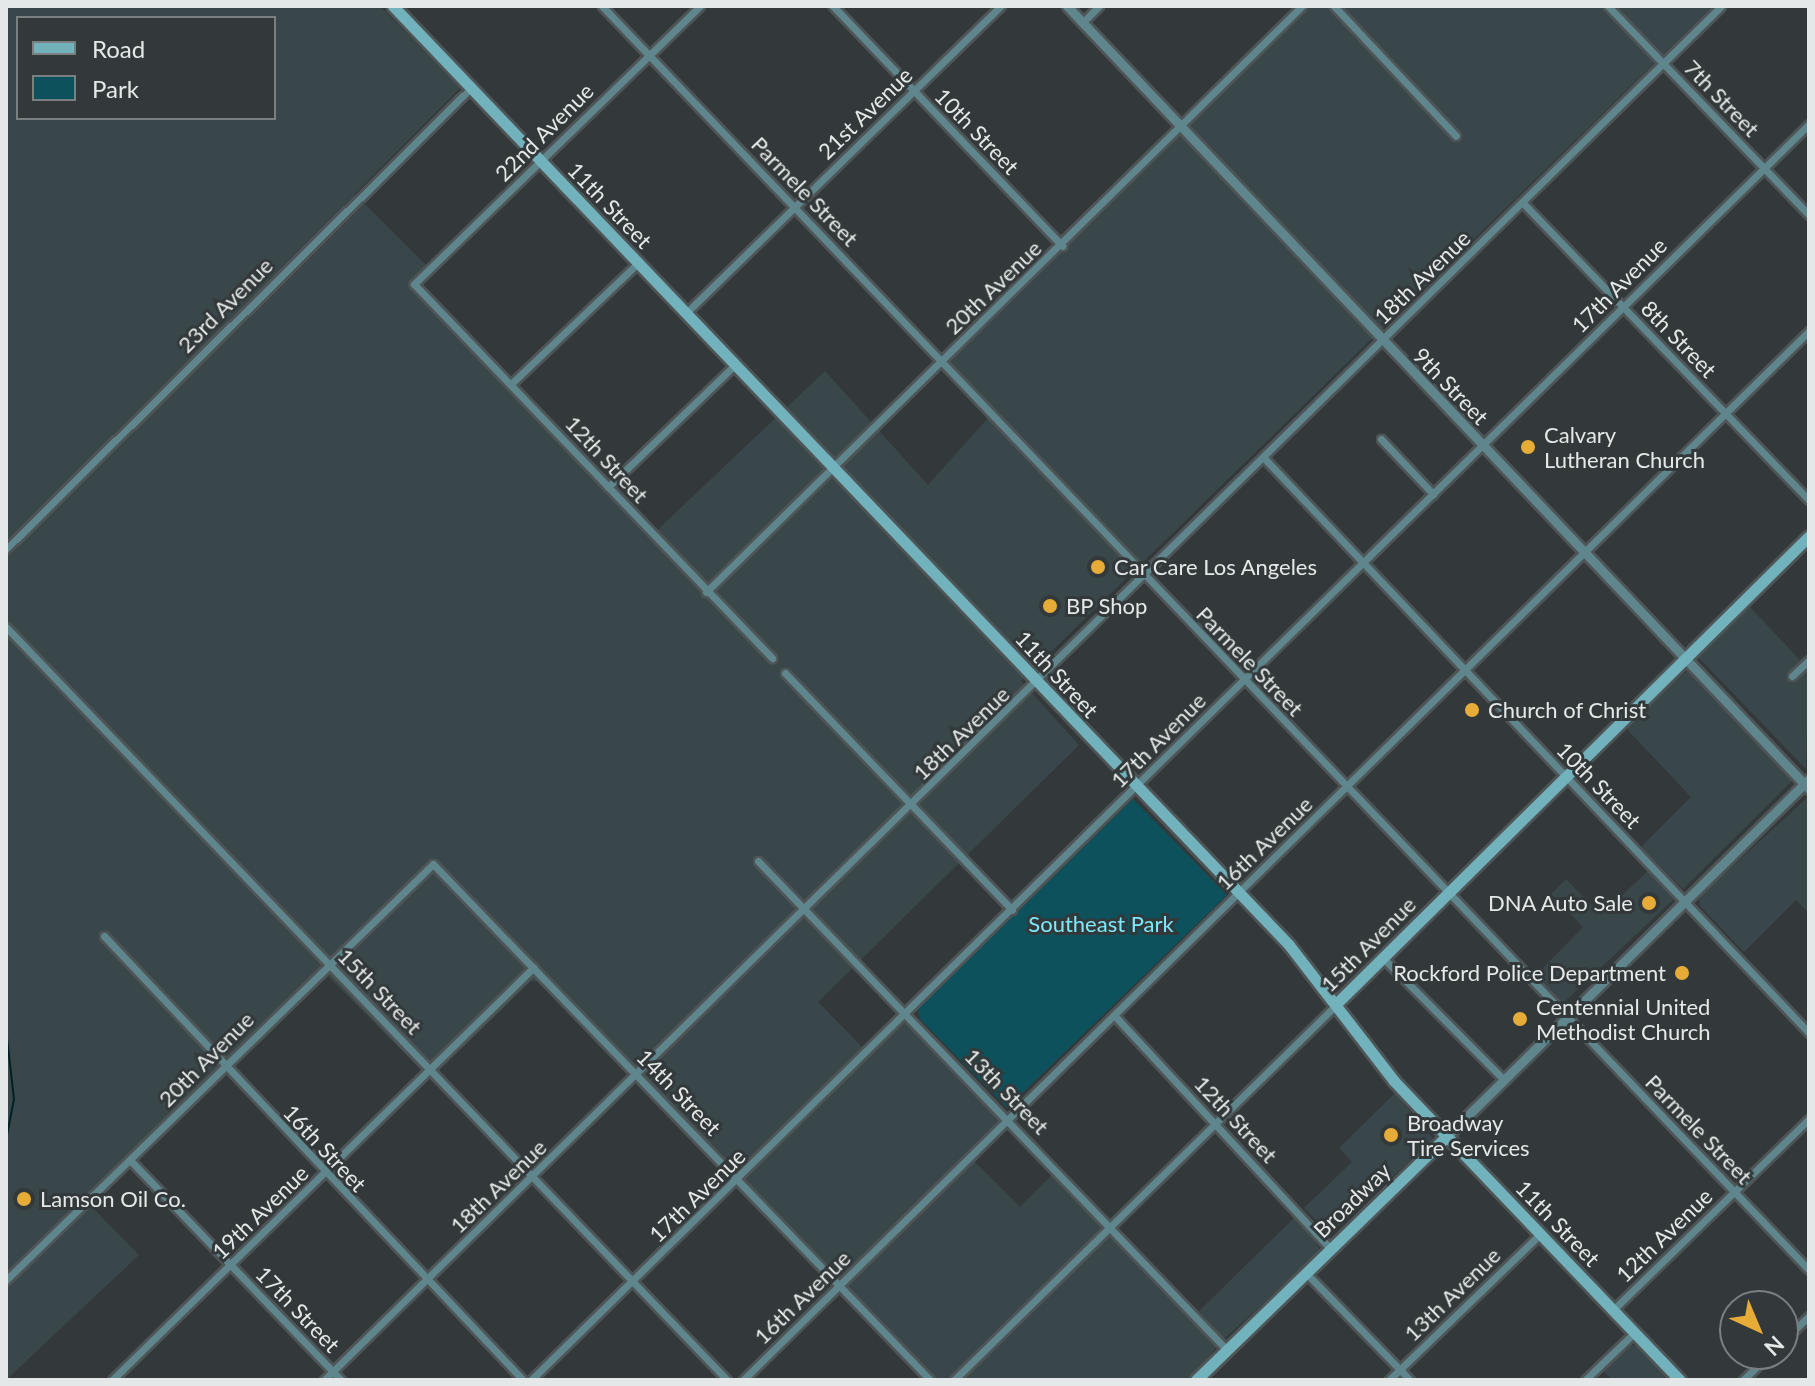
<!DOCTYPE html>
<html>
<head>
<meta charset="utf-8">
<style>
  body { margin:0 }
  #map { position:relative; width:1815px; height:1386px; overflow:hidden; background:#33393a; font-family:Lato,sans-serif }
  div>[style] { position:absolute }
  .built>* { inset:0; background:#39474a }
  .green>* { inset:0; background:#0c515b }
  .stream>* { height:2px; margin:-1px; padding:0 1px; transform-origin:1px; border-radius:1px; background:#002227 }
  .roads { filter:drop-shadow(2px 0 #4f5556) drop-shadow(-2px 0 #4f5556) drop-shadow(0 2px #4f5556) drop-shadow(0 -2px #4f5556) }
  .minor>* { height:7px; margin:-3.5px; padding:0 3.5px; transform-origin:3.5px; border-radius:3.5px; background:#5f868d }
  .tertiary>* { height:9px; margin:-4.5px; padding:0 4.5px; transform-origin:4.5px; border-radius:4.5px; background:#5f868d }
  .secondary>* { height:11px; margin:-5.5px; padding:0 5.5px; transform-origin:5.5px; border-radius:5.5px; background:#72b2bd }
  .dots>* { width:22px; height:22px; translate:-50% -50%; box-sizing:border-box; border:4px solid #33393a; border-radius:50% }
  span { translate:-50% -50%; white-space:nowrap; text-align:center; line-height:1.15; -webkit-text-stroke:6px #33393a; paint-order:stroke }
  .street-label { font-size:22px; color:#e4e8e8 }
  .poi-label { font-size:22px; color:#e4e8e8 }
  .left { translate:0 -50%; text-align:left }
  .right { translate:-100% -50%; text-align:right }
  .park-label { font-size:22px; color:#7be9fb }
  .frame { position:absolute; inset:0; border:8px solid #e4e8e8; pointer-events:none }
  .legend { position:absolute; left:16px; top:16px; width:260px; height:104px; box-sizing:border-box; background:#33393a; border:2px solid #7a7f80; margin:0; padding:10px 14px; list-style:none; font-size:24px; color:#e4e8e8 }
  .legend li { display:flex; align-items:center; gap:16px; height:40px }
  .legend b { width:40px; border:2px solid #7a7f80 }
  .north { position:absolute; left:1719px; top:1290px; width:80px; height:80px; box-sizing:border-box; background:#33393a; border:2px solid #7a7f80; border-radius:50%; rotate:136deg; font-size:22px; font-weight:700; line-height:32px; text-align:center; color:#e4e8e8 }
  .north::after { content:''; display:block; margin:auto; width:28px; height:36px; background:#e7ac37; clip-path:polygon(50% 0,100% 100%,50% 72%,0 100%) }
</style>
</head>
<body>
<div id="map">
  <div class="built">
    <i style="clip-path:polygon(evenodd,6px 6px,380px 6px,460px 88px,355px 194px,427px 266px,416px 292px,650px 537px,825px 371px,928px 485px,988px 418px,943px 367px,1311px 6px,1713px 6px,1021px 681px,1079px 745px,818px 1002px,864px 1049px,900px 1014px,1010px 1126px,975px 1162px,1020px 1207px,1053px 1174px,1218px 1345px,1190px 1380px,924px 1380px,541px 980px,530px 982px,430px 1079px,328px 976px,90px 1205px,139px 1255px,6px 1380px,6px 6px,18px 18px,274px 18px,274px 118px,18px 118px,18px 18px)"></i>
    <i style="clip-path:polygon(1748px 605px,1800px 660px,1809px 652px,1806px 769px,1698px 657px)"></i>
    <i style="clip-path:polygon(1688px 670px,1793px 780px,1683px 889px,1641px 847px,1691px 797px,1624px 726px)"></i>
    <i style="clip-path:polygon(1809px 796px,1809px 913px,1796px 900px,1744px 952px,1699px 905px,1700px 896px)"></i>
    <i style="clip-path:polygon(1649px 870px,1674px 899px,1561px 1005px,1534px 977px,1583px 927px,1551px 894px,1566px 879px,1601px 915px)"></i>
    <i style="clip-path:polygon(1395px 1093px,1433px 1139px,1330px 1235px,1304px 1208px,1352px 1162px,1339px 1148px)"></i>
    <i style="clip-path:polygon(1297px 1215px,1321px 1251px,1224px 1339px,1199px 1311px)"></i>
    <i style="clip-path:polygon(1632px 1345px,1640px 1348px,1671px 1380px,1613px 1380px,1602px 1370px)"></i>
  </div>
  <div class="green">
    <i style="clip-path:polygon(1133px 799px,1227px 895px,1007px 1108px,920px 1019px,918px 1009px)"></i>
  </div>
  <div class="stream">
    <i style="left:6px;top:1029px;width:70px;rotate:83.5deg"></i>
    <i style="left:14px;top:1099px;width:42px;rotate:101deg"></i>
  </div>
  <div class="roads">
    <div class="minor">
      <i style="left:602px;top:6px;width:1748px;rotate:46.32deg"></i>
      <i style="left:700px;top:6px;width:399px;rotate:135.8deg"></i>
      <i style="left:414px;top:284px;width:518px;rotate:46.25deg"></i>
      <i style="left:833px;top:6px;width:332px;rotate:46.3deg"></i>
      <i style="left:1334px;top:6px;width:178px;rotate:46.8deg"></i>
      <i style="left:1608px;top:6px;width:290px;rotate:46.1deg"></i>
      <i style="left:1083px;top:22px;width:23px;rotate:-45deg"></i>
      <i style="left:1523px;top:203px;width:412px;rotate:46.1deg"></i>
      <i style="left:686px;top:313px;width:440px;rotate:-44.3deg"></i>
      <i style="left:512px;top:383px;width:174px;rotate:-43.6deg"></i>
      <i style="left:1381px;top:439px;width:76px;rotate:46.6deg"></i>
      <i style="left:1264px;top:458px;width:792px;rotate:46.53deg"></i>
      <i style="left:608px;top:487px;width:178px;rotate:-43.9deg"></i>
      <i style="left:6px;top:549px;width:655px;rotate:-44.75deg"></i>
      <i style="left:706px;top:592px;width:836px;rotate:-44.52deg"></i>
      <i style="left:6px;top:627px;width:1043px;rotate:46.24deg"></i>
      <i style="left:785px;top:673px;width:328px;rotate:46.2deg"></i>
      <i style="left:1792px;top:676px;width:23px;rotate:-43deg"></i>
      <i style="left:758px;top:861px;width:676px;rotate:46.2deg"></i>
      <i style="left:104px;top:936px;width:610px;rotate:46.66deg"></i>
      <i style="left:1383px;top:958px;width:170px;rotate:45.2deg"></i>
      <i style="left:1114px;top:1015px;width:318px;rotate:47.2deg"></i>
      <i style="left:130px;top:1160px;width:305px;rotate:46.2deg"></i>
      <i style="left:1306px;top:1273px;width:149px;rotate:45.8deg"></i>
      <i style="left:6px;top:1280px;width:596px;rotate:-44.25deg"></i>
      <i style="left:433px;top:864px;width:716px;rotate:46.07deg"></i>
      <i style="left:1613px;top:1310px;width:274px;rotate:-44.3deg"></i>
      <i style="left:1783px;top:1341px;width:36px;rotate:-44deg"></i>
      <i style="left:112px;top:1380px;width:590px;rotate:-44.38deg"></i>
      <i style="left:324px;top:1380px;width:1959px;rotate:-44.52deg"></i>
      <i style="left:531px;top:1380px;width:1792px;rotate:-44.5deg"></i>
      <i style="left:743px;top:1380px;width:1496px;rotate:-44.54deg"></i>
      <i style="left:954px;top:1380px;width:538px;rotate:-44.47deg"></i>
      <i style="left:1389px;top:1380px;width:210px;rotate:-44deg"></i>
      <i style="left:1585px;top:1380px;width:69px;rotate:-43.8deg"></i>
      <i style="left:1743px;top:1380px;width:37px;rotate:-44deg"></i>
    </div>
    <div class="tertiary">
      <i style="left:1067px;top:6px;width:1079px;rotate:46.54deg"></i>
      <i style="left:1447px;top:1136px;width:508px;rotate:-44.6deg"></i>
    </div>
    <div class="secondary">
      <i style="left:393px;top:6px;width:1298px;rotate:46.34deg"></i>
      <i style="left:1289px;top:945px;width:172px;rotate:52.3deg"></i>
      <i style="left:1394px;top:1081px;width:414px;rotate:46.3deg"></i>
      <i style="left:1339px;top:1001px;width:661px;rotate:-44.69deg"></i>
      <i style="left:1196px;top:1380px;width:350px;rotate:-44.2deg"></i>
    </div>
  </div>
  <div class="dots">
    <i style="left:1528px;top:447px;background:#e7ac37"></i>
    <i style="left:1098px;top:567px;background:#e7ac37"></i>
    <i style="left:1050px;top:606px;background:#e7ac37"></i>
    <i style="left:1472px;top:710px;background:#e7ac37"></i>
    <i style="left:1649px;top:903px;background:#e7ac37"></i>
    <i style="left:1682px;top:973px;background:#e7ac37"></i>
    <i style="left:1520px;top:1019px;background:#e7ac37"></i>
    <i style="left:1391px;top:1135px;background:#e7ac37"></i>
    <i style="left:24px;top:1199px;background:#e7ac37"></i>
  </div>
  <div class="street-label">
    <span style="left:1722px;top:98px;rotate:46deg">7th Street</span>
    <span style="left:865px;top:113px;rotate:-44deg">21st Avenue</span>
    <span style="left:977px;top:131px;rotate:46deg">10th Street</span>
    <span style="left:544px;top:132px;rotate:-45deg">22nd Avenue</span>
    <span style="left:805px;top:191px;rotate:46deg">Parmele Street</span>
    <span style="left:610px;top:205px;rotate:46deg">11th Street</span>
    <span style="left:1422px;top:277px;rotate:-44deg">18th Avenue</span>
    <span style="left:1619px;top:285px;rotate:-45deg">17th Avenue</span>
    <span style="left:993px;top:287px;rotate:-44deg">20th Avenue</span>
    <span style="left:225px;top:305px;rotate:-45deg">23rd Avenue</span>
    <span style="left:1679px;top:339px;rotate:46deg">8th Street</span>
    <span style="left:1451px;top:386px;rotate:46deg">9th Street</span>
    <span style="left:607px;top:459px;rotate:47deg">12th Street</span>
    <span style="left:1250px;top:661px;rotate:46deg">Parmele Street</span>
    <span style="left:1057px;top:674px;rotate:47deg">11th Street</span>
    <span style="left:961px;top:733px;rotate:-44deg">18th Avenue</span>
    <span style="left:1158px;top:740px;rotate:-45deg">17th Avenue</span>
    <span style="left:1599px;top:785px;rotate:46deg">10th Street</span>
    <span style="left:1264px;top:843px;rotate:-44deg">16th Avenue</span>
    <span style="left:1368px;top:944px;rotate:-45deg">15th Avenue</span>
    <span style="left:380px;top:991px;rotate:46deg">15th Street</span>
    <span style="left:206px;top:1059px;rotate:-45deg">20th Avenue</span>
    <span style="left:1007px;top:1091px;rotate:46deg">13th Street</span>
    <span style="left:679px;top:1092px;rotate:46deg">14th Street</span>
    <span style="left:1236px;top:1119px;rotate:47deg">12th Street</span>
    <span style="left:1699px;top:1129px;rotate:46deg">Parmele Street</span>
    <span style="left:325px;top:1148px;rotate:47deg">16th Street</span>
    <span style="left:498px;top:1186px;rotate:-44deg">18th Avenue</span>
    <span style="left:697px;top:1195px;rotate:-44deg">17th Avenue</span>
    <span style="left:1352px;top:1200px;rotate:-44deg">Broadway</span>
    <span style="left:260px;top:1212px;rotate:-44deg">19th Avenue</span>
    <span style="left:1558px;top:1223px;rotate:46deg">11th Street</span>
    <span style="left:1664px;top:1235px;rotate:-44deg">12th Avenue</span>
    <span style="left:1452px;top:1294px;rotate:-44deg">13th Avenue</span>
    <span style="left:802px;top:1297px;rotate:-44deg">16th Avenue</span>
    <span style="left:298px;top:1309px;rotate:46deg">17th Street</span>
  </div>
  <div class="poi-label">
    <span class="left" style="left:1544px;top:447px">Calvary<br>Lutheran Church</span>
    <span class="left" style="left:1114px;top:567px">Car Care Los Angeles</span>
    <span class="left" style="left:1066px;top:606px">BP Shop</span>
    <span class="left" style="left:1488px;top:710px">Church of Christ</span>
    <span class="right" style="left:1633px;top:903px">DNA Auto Sale</span>
    <span class="right" style="left:1666px;top:973px">Rockford Police Department</span>
    <span class="left" style="left:1536px;top:1019px">Centennial United<br>Methodist Church</span>
    <span class="left" style="left:1407px;top:1135px">Broadway<br>Tire Services</span>
    <span class="left" style="left:40px;top:1199px">Lamson Oil Co.</span>
  </div>
  <div class="park-label">
    <span style="left:1101px;top:924px">Southeast Park</span>
  </div>
  <div class="frame"></div>
  <ul class="legend">
  <li><b style="height:10px;background:#72b2bd"></b>Road</li>
  <li><b style="height:22px;background:#0c515b"></b>Park</li>
  </ul>
  <div class="north">N</div>
</div>
</body>
</html>
